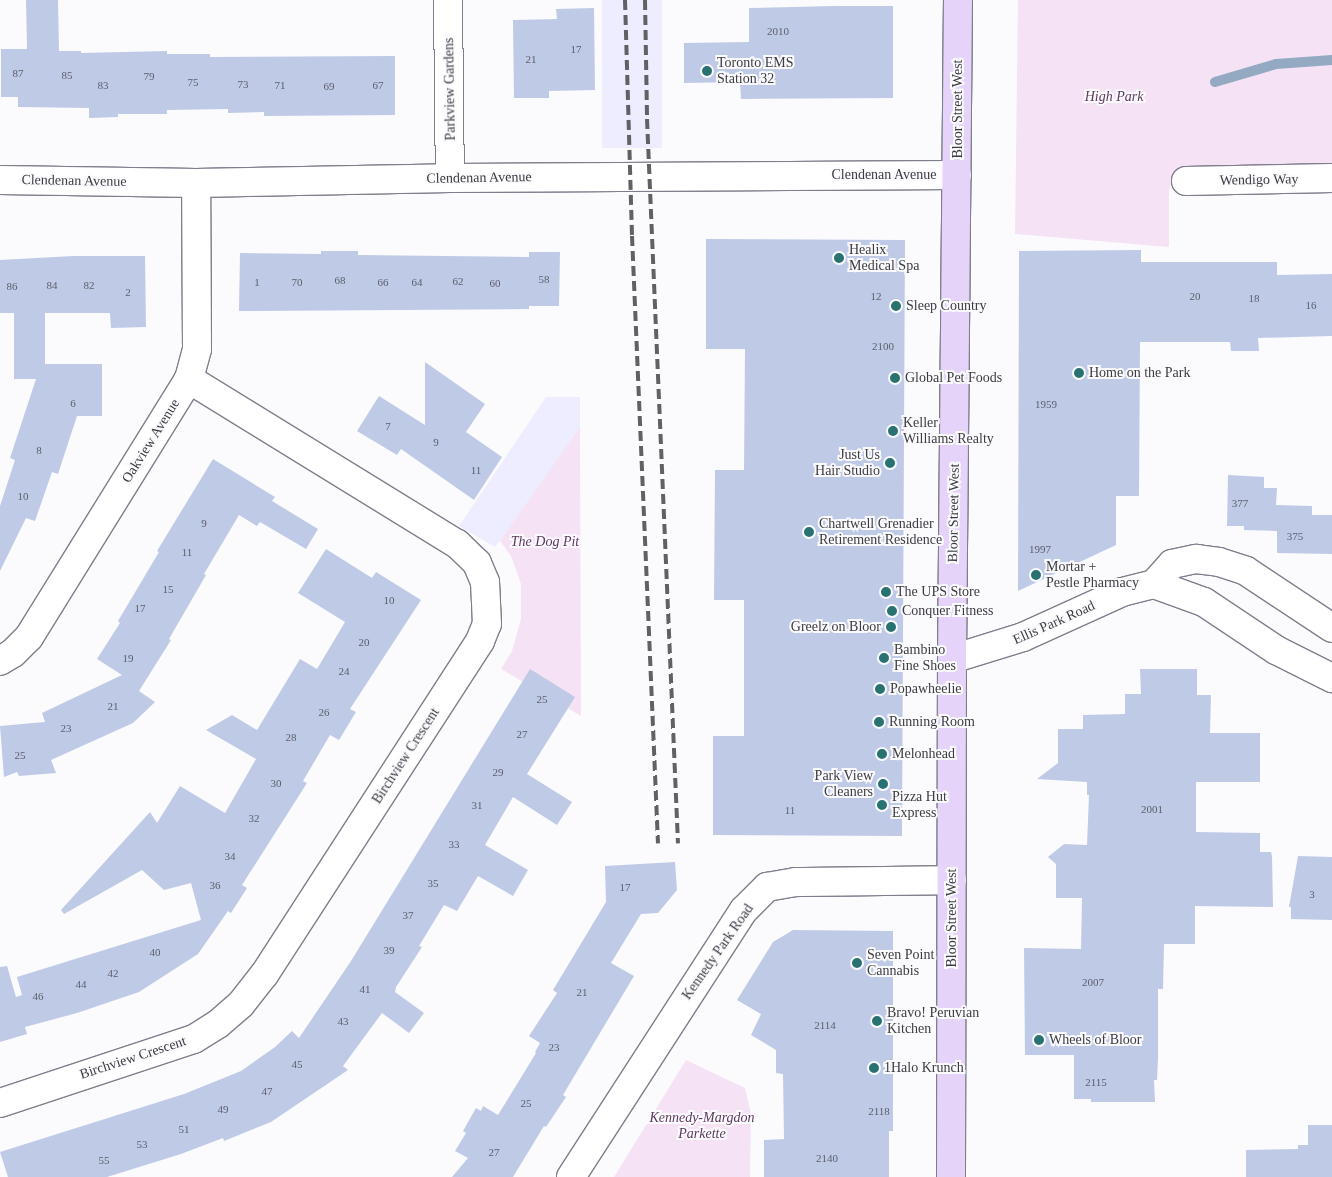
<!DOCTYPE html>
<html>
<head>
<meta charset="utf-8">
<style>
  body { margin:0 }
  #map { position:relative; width:1332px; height:1177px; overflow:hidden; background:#fbfbfe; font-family:"Times New Roman",serif }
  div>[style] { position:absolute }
  .built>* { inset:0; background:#ededff; transform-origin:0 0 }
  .green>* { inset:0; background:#f5e2f5 }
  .stream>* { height:10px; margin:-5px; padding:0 5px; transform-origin:5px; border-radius:5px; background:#94aac2 }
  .building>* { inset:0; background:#bfcae7 }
  .roads { filter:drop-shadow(1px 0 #7f7e8c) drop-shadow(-1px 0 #7f7e8c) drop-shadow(0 1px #7f7e8c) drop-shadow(0 -1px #7f7e8c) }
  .minor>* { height:28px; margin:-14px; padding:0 14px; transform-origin:14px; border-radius:14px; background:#fff }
  .primary>* { height:28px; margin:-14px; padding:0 14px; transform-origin:14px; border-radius:14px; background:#e6d3fa }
  .rail>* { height:4px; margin-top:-2px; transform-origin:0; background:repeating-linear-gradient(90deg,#606065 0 10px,transparent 0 15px) }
  .dots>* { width:14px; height:14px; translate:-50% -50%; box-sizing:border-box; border:2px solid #fbfbfe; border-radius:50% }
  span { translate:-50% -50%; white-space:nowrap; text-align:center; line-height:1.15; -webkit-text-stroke:4px #fbfbfe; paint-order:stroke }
  .number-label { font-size:11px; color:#5c5f6a }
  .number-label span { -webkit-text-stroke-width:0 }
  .poi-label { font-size:14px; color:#3b3b41 }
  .left { translate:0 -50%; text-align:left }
  .right { translate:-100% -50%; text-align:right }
  .street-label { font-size:14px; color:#3b3b41 }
  .park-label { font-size:14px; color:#5c395d; font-style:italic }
</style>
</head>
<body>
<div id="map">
  <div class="built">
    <i style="left:602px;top:0;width:60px;height:148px"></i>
    <i style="clip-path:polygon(546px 397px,580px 397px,580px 427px,508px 531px,495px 547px,459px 526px)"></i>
  </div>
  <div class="green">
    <i style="clip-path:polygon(1018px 0,1332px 0,1332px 163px,1177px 169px,1169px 189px,1169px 247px,1015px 234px)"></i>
    <i style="clip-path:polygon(580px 427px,581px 716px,501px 669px,512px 651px,521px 619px,521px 584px,511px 556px,500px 541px)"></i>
    <i style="clip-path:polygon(686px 1060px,745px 1088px,751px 1114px,750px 1177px,614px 1177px)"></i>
  </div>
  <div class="stream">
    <i style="left:1215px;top:82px;width:64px;rotate:-16.4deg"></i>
    <i style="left:1276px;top:64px;width:56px;rotate:-4.1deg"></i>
  </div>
  <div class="building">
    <i style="clip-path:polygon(26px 0,58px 0,59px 51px,81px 51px,81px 53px,167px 51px,167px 54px,210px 54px,210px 57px,395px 56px,395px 115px,264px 116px,264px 112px,228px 113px,228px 109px,167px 110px,167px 114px,118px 114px,118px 117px,89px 118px,89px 108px,18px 107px,18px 97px,1px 97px,1px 49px,27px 49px)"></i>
    <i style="clip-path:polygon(834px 6px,893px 6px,893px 98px,741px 99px,740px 82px,684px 83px,684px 43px,749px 42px,749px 8px)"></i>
    <i style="clip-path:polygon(594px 8px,595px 90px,549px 91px,549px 98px,514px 98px,513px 20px,557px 19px,556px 9px)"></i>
    <i style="clip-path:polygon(706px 239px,905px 240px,902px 836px,713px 835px,713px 736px,744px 736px,744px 600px,714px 600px,715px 470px,744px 470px,745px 349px,706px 349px)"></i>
    <i style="clip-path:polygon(1141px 250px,1141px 262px,1277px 262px,1277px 275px,1332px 274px,1332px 336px,1258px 338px,1259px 351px,1231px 351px,1230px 342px,1140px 342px,1139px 496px,1116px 496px,1116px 545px,1018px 591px,1019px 251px)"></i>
    <i style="clip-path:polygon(321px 251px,358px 251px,358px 255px,529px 257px,529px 252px,560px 252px,559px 306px,529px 306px,529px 309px,239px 311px,240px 253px,321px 254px)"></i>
    <i style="clip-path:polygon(73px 256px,145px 256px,146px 327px,111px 328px,110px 313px,45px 313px,45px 364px,102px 364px,102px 416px,77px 416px,58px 474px,52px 472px,35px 521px,26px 518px,0 571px,0 506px,15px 460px,10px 458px,36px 379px,14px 379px,14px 313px,0 313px,0 260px)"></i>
    <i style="clip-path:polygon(425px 362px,485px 404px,466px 432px,502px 457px,474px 500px,401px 449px,397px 455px,357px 431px,379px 396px,425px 425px)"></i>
    <i style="clip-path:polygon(213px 459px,275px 497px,272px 501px,318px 529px,306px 549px,260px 522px,257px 526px,239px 515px,204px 574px,206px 575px,169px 639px,171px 640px,139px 691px,155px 702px,133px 723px,51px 760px,56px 773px,19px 776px,17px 772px,4px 777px,0 726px,45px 722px,42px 713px,122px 675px,97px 659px,120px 623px,118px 621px,159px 552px,157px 551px)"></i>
    <i style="clip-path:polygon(1228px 475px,1264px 477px,1264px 488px,1277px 488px,1276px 505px,1312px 506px,1312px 515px,1332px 515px,1332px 554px,1277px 553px,1277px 531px,1244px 530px,1244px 526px,1227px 526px)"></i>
    <i style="clip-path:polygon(326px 549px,372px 578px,376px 572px,421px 600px,350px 709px,356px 712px,339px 740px,330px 735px,303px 781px,307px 783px,242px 885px,247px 888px,231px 913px,228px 911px,198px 954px,139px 992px,77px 1013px,25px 1027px,27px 1034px,0 1042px,0 967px,7px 966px,16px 997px,22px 995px,17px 977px,201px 920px,191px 883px,164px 890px,142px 870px,64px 914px,61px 910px,150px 812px,157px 823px,180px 786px,225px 813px,256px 759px,206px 730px,232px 715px,257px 730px,300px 659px,317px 669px,345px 622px,298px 593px)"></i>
    <i style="clip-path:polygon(530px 669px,575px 697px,527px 774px,572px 802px,557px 825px,513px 797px,485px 845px,528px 870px,513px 896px,478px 876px,457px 911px,444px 905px,419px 946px,422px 947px,396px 987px,395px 992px,424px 1013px,409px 1033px,382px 1013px,343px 1066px,348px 1070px,271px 1122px,224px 1141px,223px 1138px,181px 1154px,107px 1177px,8px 1177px,0 1152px,184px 1094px,241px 1071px,275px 1047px,292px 1031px,299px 1038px,351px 961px)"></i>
    <i style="clip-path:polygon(1140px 669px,1197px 669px,1197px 695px,1211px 695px,1210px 733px,1260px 733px,1260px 782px,1196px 782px,1196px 832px,1260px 833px,1260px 852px,1271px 852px,1272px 856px,1273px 907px,1195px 906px,1195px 944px,1164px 944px,1163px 989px,1158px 989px,1158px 1058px,1157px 1080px,1154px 1080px,1155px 1102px,1091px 1102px,1091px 1099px,1074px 1099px,1074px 1055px,1025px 1055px,1024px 948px,1081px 949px,1082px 898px,1056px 898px,1056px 864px,1048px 857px,1064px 844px,1087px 845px,1089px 795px,1087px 795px,1087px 782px,1037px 779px,1058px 763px,1058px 729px,1083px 729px,1083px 715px,1125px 714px,1125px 694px,1141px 694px)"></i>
    <i style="clip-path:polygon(1298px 856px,1332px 857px,1332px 920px,1291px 919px,1291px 907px,1289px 907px)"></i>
    <i style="clip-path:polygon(675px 862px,677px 890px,658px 913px,641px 914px,611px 963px,634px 976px,563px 1095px,566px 1097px,546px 1127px,544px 1126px,513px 1177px,452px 1177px,468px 1158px,455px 1151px,466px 1133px,463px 1131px,476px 1108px,481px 1111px,483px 1106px,498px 1115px,536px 1053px,535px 1052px,540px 1043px,529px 1036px,557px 993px,553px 990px,606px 902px,605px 866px)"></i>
    <i style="clip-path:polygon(793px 930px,893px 931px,893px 1131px,889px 1131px,889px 1177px,764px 1177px,764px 1140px,784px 1139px,783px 1074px,776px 1073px,776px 1050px,751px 1035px,761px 1014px,737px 1000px,773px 942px)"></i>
    <i style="clip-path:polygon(1308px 1125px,1332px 1125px,1332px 1177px,1246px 1177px,1246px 1150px,1298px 1149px,1298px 1145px,1308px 1145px)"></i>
  </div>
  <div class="roads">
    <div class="minor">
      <i style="left:448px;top:0;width:178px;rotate:89.4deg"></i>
      <i style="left:0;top:180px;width:196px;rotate:0.9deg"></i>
      <i style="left:196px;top:183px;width:254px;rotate:-1.1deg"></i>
      <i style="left:450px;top:178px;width:507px;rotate:-0.34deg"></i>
      <i style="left:1186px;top:181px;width:146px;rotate:-1.2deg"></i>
      <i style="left:1154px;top:584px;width:27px;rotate:-48deg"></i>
      <i style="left:1172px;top:564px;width:25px;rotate:-12deg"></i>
      <i style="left:1196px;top:559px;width:23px;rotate:7deg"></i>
      <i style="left:1219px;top:562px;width:28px;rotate:18deg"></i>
      <i style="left:1246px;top:571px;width:103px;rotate:33.5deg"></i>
      <i style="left:952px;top:659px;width:74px;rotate:-17.2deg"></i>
      <i style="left:1023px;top:637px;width:109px;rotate:-24.4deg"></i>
      <i style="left:1122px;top:592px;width:33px;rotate:-14deg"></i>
      <i style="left:1154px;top:584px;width:53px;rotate:19.8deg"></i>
      <i style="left:1204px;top:602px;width:87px;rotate:33.7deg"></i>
      <i style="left:1276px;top:650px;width:63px;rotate:26.6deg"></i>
      <i style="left:0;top:661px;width:15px;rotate:-32deg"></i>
      <i style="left:13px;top:653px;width:23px;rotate:-45deg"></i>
      <i style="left:29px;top:637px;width:304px;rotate:-58.2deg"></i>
      <i style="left:189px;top:379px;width:31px;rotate:-75deg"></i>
      <i style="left:197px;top:349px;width:166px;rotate:-90.3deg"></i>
      <i style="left:0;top:1103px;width:204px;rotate:-18.3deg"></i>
      <i style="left:194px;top:1039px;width:28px;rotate:-32deg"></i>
      <i style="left:218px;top:1024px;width:30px;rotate:-41deg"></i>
      <i style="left:241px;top:1004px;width:37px;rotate:-52deg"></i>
      <i style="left:264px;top:975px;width:398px;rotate:-57.1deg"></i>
      <i style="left:480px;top:641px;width:18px;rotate:-68deg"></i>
      <i style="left:487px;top:624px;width:42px;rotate:-92.7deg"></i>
      <i style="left:485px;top:582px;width:21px;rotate:-113deg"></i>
      <i style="left:477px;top:563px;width:28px;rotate:-136deg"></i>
      <i style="left:457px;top:544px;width:315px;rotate:-148.4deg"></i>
      <i style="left:571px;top:1177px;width:318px;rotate:-57.1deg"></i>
      <i style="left:744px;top:910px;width:33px;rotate:-45deg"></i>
      <i style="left:767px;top:887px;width:29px;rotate:-10deg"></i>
      <i style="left:796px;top:882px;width:156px;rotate:-0.7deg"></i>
    </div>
    <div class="primary">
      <i style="left:951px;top:1177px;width:518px;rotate:-89.89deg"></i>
      <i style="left:952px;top:659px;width:659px;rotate:-89.48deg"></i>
    </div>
  </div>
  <div class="rail">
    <i style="left:625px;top:0;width:236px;rotate:88.3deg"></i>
    <i style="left:632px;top:236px;width:608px;rotate:87.55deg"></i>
    <i style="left:645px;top:0;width:119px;rotate:89deg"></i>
    <i style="left:647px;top:119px;width:725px;rotate:87.55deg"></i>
  </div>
  <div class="dots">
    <i style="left:707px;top:71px;background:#287271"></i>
    <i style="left:839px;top:258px;background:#287271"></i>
    <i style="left:896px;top:306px;background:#287271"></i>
    <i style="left:1079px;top:373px;background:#287271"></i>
    <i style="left:895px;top:378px;background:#287271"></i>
    <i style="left:893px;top:431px;background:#287271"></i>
    <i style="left:890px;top:463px;background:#287271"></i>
    <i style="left:809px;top:532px;background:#287271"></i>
    <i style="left:1036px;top:575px;background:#287271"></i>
    <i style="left:886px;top:592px;background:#287271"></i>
    <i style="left:892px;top:611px;background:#287271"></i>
    <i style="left:891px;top:627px;background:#287271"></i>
    <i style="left:884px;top:658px;background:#287271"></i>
    <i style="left:880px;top:689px;background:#287271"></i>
    <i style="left:879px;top:722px;background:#287271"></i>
    <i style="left:882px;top:754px;background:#287271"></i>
    <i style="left:883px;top:784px;background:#287271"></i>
    <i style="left:882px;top:805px;background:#287271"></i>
    <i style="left:857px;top:963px;background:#287271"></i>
    <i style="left:877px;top:1021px;background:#287271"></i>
    <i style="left:1039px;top:1040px;background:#287271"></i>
    <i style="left:874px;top:1068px;background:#287271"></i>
  </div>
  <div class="number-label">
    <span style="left:778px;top:31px">2010</span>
    <span style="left:576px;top:49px">17</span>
    <span style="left:531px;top:59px">21</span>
    <span style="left:18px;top:73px">87</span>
    <span style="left:67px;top:75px">85</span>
    <span style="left:149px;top:76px">79</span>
    <span style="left:193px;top:82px">75</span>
    <span style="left:243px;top:84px">73</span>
    <span style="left:103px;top:85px">83</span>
    <span style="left:280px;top:85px">71</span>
    <span style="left:378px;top:85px">67</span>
    <span style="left:329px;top:86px">69</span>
    <span style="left:544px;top:279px">58</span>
    <span style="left:340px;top:280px">68</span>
    <span style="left:458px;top:281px">62</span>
    <span style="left:257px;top:282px">1</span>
    <span style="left:297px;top:282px">70</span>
    <span style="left:383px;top:282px">66</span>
    <span style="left:417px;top:282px">64</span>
    <span style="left:495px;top:283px">60</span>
    <span style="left:52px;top:285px">84</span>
    <span style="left:89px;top:285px">82</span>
    <span style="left:12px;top:286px">86</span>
    <span style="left:128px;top:292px">2</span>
    <span style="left:876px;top:296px">12</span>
    <span style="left:1195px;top:296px">20</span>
    <span style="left:1254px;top:298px">18</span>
    <span style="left:1311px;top:305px">16</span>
    <span style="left:883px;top:346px">2100</span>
    <span style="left:73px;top:403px">6</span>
    <span style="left:1046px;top:404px">1959</span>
    <span style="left:388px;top:426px">7</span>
    <span style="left:436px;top:442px">9</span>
    <span style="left:39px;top:450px">8</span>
    <span style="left:476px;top:470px">11</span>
    <span style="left:23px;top:496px">10</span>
    <span style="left:1240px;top:503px">377</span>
    <span style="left:204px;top:523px">9</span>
    <span style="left:1295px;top:536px">375</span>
    <span style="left:1040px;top:549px">1997</span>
    <span style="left:187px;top:552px">11</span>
    <span style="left:168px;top:589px">15</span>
    <span style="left:389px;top:600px">10</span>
    <span style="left:140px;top:608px">17</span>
    <span style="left:364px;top:642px">20</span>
    <span style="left:128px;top:658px">19</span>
    <span style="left:344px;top:671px">24</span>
    <span style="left:542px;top:699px">25</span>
    <span style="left:113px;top:706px">21</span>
    <span style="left:324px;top:712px">26</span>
    <span style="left:66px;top:728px">23</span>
    <span style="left:522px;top:734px">27</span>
    <span style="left:291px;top:737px">28</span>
    <span style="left:20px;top:755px">25</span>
    <span style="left:498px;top:772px">29</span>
    <span style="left:276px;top:783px">30</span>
    <span style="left:477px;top:805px">31</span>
    <span style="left:1152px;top:809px">2001</span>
    <span style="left:790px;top:810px">11</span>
    <span style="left:254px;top:818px">32</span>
    <span style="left:454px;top:844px">33</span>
    <span style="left:230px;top:856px">34</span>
    <span style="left:433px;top:883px">35</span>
    <span style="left:215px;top:885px">36</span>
    <span style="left:625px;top:887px">17</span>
    <span style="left:1312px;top:894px">3</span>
    <span style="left:408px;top:915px">37</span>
    <span style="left:389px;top:950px">39</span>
    <span style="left:155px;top:952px">40</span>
    <span style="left:113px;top:973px">42</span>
    <span style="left:1093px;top:982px">2007</span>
    <span style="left:81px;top:984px">44</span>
    <span style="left:365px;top:989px">41</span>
    <span style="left:582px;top:992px">21</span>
    <span style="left:38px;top:996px">46</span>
    <span style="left:343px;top:1021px">43</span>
    <span style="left:825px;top:1025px">2114</span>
    <span style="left:554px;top:1047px">23</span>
    <span style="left:297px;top:1064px">45</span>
    <span style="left:1096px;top:1082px">2115</span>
    <span style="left:267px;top:1091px">47</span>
    <span style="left:526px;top:1103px">25</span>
    <span style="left:223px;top:1109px">49</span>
    <span style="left:879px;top:1111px">2118</span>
    <span style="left:184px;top:1129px">51</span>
    <span style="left:142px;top:1144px">53</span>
    <span style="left:494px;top:1152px">27</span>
    <span style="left:827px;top:1158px">2140</span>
    <span style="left:104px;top:1160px">55</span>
  </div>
  <div class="poi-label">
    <span class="left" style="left:717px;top:71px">Toronto EMS<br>Station 32</span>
    <span class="left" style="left:849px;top:258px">Healix<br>Medical Spa</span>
    <span class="left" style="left:906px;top:306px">Sleep Country</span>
    <span class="left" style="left:1089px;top:373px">Home on the Park</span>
    <span class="left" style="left:905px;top:378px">Global Pet Foods</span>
    <span class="left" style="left:903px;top:431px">Keller<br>Williams Realty</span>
    <span class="right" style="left:880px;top:463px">Just Us<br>Hair Studio</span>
    <span class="left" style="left:819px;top:532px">Chartwell Grenadier<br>Retirement Residence</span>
    <span class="left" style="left:1046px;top:575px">Mortar +<br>Pestle Pharmacy</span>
    <span class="left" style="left:896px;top:592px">The UPS Store</span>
    <span class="left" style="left:902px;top:611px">Conquer Fitness</span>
    <span class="right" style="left:881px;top:627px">Greelz on Bloor</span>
    <span class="left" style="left:894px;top:658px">Bambino<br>Fine Shoes</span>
    <span class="left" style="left:890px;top:689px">Popawheelie</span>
    <span class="left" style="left:889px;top:722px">Running Room</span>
    <span class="left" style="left:892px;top:754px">Melonhead</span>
    <span class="right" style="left:873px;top:784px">Park View<br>Cleaners</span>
    <span class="left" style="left:892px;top:805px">Pizza Hut<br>Express</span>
    <span class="left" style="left:867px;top:963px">Seven Point<br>Cannabis</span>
    <span class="left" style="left:887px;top:1021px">Bravo! Peruvian<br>Kitchen</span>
    <span class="left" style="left:1049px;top:1040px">Wheels of Bloor</span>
    <span class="left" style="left:884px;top:1068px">1Halo Krunch</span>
  </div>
  <div class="street-label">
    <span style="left:450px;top:89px;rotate:-91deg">Parkview Gardens</span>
    <span style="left:958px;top:109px;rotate:-90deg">Bloor Street West</span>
    <span style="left:884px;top:175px">Clendenan Avenue</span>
    <span style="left:479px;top:178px;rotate:-1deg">Clendenan Avenue</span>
    <span style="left:1259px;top:180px;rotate:-1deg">Wendigo Way</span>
    <span style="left:74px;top:181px;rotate:1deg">Clendenan Avenue</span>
    <span style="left:151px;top:441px;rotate:-58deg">Oakview Avenue</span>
    <span style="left:954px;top:513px;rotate:-89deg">Bloor Street West</span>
    <span style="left:1054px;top:623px;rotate:-24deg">Ellis Park Road</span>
    <span style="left:406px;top:756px;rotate:-57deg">Birchview Crescent</span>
    <span style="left:952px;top:918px;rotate:-90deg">Bloor Street West</span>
    <span style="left:718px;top:952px;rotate:-55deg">Kennedy Park Road</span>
    <span style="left:133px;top:1058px;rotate:-18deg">Birchview Crescent</span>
  </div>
  <div class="park-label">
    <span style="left:1114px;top:97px">High Park</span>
    <span style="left:545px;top:542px">The Dog Pit</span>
    <span style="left:702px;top:1126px">Kennedy-Margdon<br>Parkette</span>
  </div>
</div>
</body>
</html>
